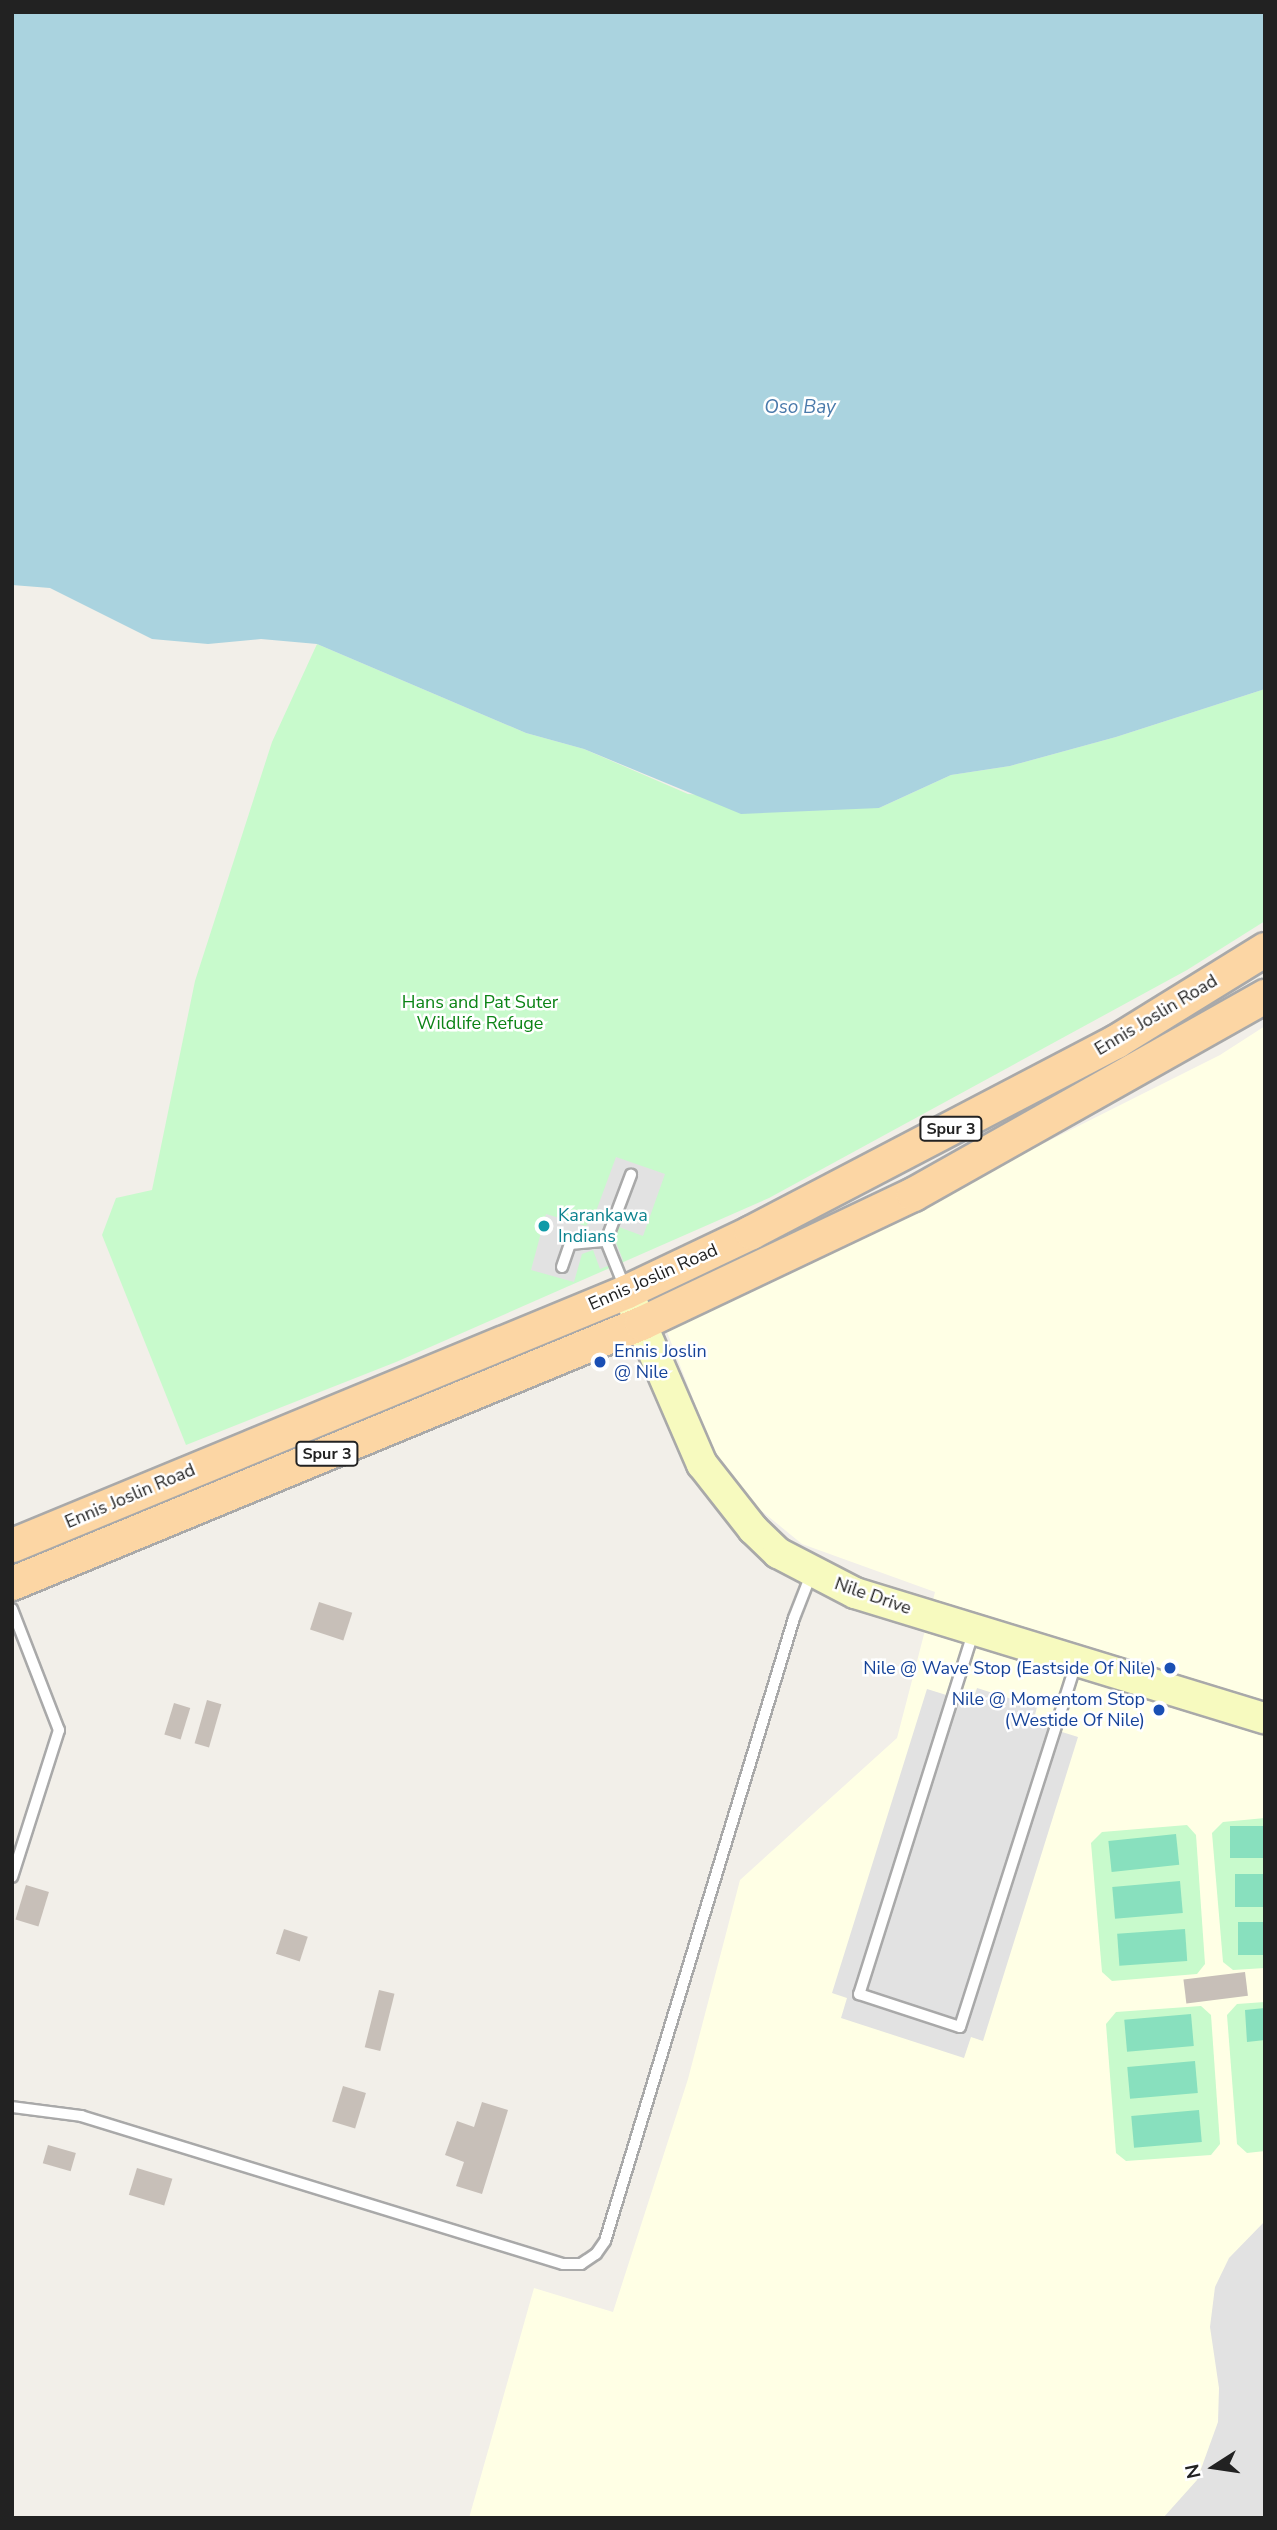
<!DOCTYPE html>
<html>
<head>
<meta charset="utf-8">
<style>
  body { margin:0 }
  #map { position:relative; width:1277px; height:2530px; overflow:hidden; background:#f2efe9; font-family:"Nunito Sans",sans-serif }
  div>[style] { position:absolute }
  .education>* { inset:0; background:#ffffe5 }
  .park>* { inset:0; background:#c8facc }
  .pitch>* { inset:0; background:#88e0be; transform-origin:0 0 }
  .parking>* { inset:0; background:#e2e2e2 }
  .water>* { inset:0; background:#aad3df }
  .building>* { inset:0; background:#c7bfb8; transform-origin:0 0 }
  .roads { filter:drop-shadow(2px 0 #a9a9a9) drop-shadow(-2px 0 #a9a9a9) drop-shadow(0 2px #a9a9a9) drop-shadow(0 -2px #a9a9a9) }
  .service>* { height:10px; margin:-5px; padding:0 5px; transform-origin:5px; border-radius:5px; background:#fff }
  .secondary>* { height:30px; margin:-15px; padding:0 15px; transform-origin:15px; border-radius:15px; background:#f7fabf }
  .primary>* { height:33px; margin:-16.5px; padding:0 16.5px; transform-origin:16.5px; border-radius:16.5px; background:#fcd6a4 }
  .dots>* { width:19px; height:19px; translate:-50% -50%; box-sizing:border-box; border:4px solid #fff; border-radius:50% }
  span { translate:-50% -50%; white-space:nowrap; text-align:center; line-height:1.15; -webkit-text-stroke:5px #fff; paint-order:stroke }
  .shield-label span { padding:2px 5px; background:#fff; border:2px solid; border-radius:5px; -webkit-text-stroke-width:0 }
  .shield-label { font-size:16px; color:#222; font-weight:700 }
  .park-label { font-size:18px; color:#0c8416 }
  .street-label { font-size:18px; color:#222 }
  .culture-label { font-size:18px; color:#0d838f }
  .left { translate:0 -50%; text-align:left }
  .transit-label { font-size:18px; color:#164399 }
  .right { translate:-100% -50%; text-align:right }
  .water-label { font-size:19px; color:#4a7aab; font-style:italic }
  .frame { position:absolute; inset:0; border:14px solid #222; pointer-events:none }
  .north { position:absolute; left:1179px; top:2432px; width:70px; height:70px; -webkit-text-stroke:5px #fff; paint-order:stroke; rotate:258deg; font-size:19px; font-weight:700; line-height:28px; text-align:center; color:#222 }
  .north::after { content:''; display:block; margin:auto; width:24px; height:32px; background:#222; clip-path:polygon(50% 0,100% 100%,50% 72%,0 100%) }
</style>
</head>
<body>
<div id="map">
  <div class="education">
    <i style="clip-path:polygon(1265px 1026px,1265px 2518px,469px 2518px,534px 2288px,613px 2312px,688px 2079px,740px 1880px,897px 1738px,935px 1592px,802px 1544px,753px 1504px,713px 1450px,667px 1332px,1220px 1055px)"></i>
  </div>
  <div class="park">
    <i style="clip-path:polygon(317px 644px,526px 733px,584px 749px,688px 794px,879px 808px,951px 775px,1010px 766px,1116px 737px,1265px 689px,1265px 921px,1187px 970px,769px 1198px,396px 1362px,186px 1445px,102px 1235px,116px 1198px,152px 1190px,195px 981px,272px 742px)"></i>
    <i style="clip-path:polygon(1265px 1818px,1265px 1968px,1233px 1970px,1223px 1962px,1212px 1833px,1223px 1822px)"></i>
    <i style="clip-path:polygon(1187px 1825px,1196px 1835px,1205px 1964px,1197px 1974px,1112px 1981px,1102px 1972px,1091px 1843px,1102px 1832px)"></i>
    <i style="clip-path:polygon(1265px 2002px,1265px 2151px,1247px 2153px,1237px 2144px,1227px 2015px,1237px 2004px)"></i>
    <i style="clip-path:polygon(1201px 2006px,1211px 2015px,1220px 2144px,1211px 2155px,1126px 2161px,1116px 2153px,1106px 2024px,1116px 2012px)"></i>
  </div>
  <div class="pitch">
    <i style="left:1265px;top:1826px;width:32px;height:35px;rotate:90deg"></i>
    <i style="left:1176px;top:1834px;width:31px;height:68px;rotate:84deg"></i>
    <i style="left:1265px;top:1874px;width:33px;height:30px;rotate:90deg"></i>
    <i style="left:1180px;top:1881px;width:32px;height:68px;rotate:85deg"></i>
    <i style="left:1265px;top:1922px;width:33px;height:27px;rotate:90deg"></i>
    <i style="left:1185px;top:1929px;width:32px;height:68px;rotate:86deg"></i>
    <i style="clip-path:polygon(1265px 2008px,1265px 2040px,1247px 2042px,1245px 2010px)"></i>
    <i style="left:1191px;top:2014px;width:32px;height:67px;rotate:85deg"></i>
    <i style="left:1195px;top:2061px;width:32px;height:68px;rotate:85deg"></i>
    <i style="left:1199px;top:2110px;width:32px;height:68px;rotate:85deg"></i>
  </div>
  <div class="parking">
    <i style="clip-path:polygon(616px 1157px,665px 1174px,643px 1236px,619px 1227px,615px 1240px,623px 1260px,600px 1269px,593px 1250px,582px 1254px,574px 1282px,531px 1270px,546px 1214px,586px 1226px,595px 1214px)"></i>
    <i style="clip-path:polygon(977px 1688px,1037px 1707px,1033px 1723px,1078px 1737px,983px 2041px,971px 2037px,964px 2058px,841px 2018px,847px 1998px,832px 1993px,927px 1689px,972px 1703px)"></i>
    <i style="clip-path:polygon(1265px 2221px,1265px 2518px,1163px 2518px,1197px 2480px,1218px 2422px,1219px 2388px,1210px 2327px,1215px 2287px,1229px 2258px)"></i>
  </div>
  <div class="water">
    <i style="clip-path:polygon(12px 12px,1265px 12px,1265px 689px,1116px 737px,1010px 766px,951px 775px,879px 808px,741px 814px,584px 749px,526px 733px,317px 644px,261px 639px,208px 644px,152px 639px,50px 588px,12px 585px)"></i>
  </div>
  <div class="building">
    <i style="left:319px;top:1602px;width:35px;height:29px;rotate:18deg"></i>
    <i style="left:207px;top:1700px;width:15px;height:45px;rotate:16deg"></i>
    <i style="left:174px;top:1703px;width:17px;height:33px;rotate:17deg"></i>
    <i style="left:26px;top:1885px;width:24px;height:36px;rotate:17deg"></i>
    <i style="left:284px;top:1929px;width:25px;height:26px;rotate:18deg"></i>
    <i style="left:1245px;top:1972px;width:24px;height:62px;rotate:83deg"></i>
    <i style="left:379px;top:1990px;width:16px;height:59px;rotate:14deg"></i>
    <i style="left:343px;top:2086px;width:24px;height:37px;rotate:17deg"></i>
    <i style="clip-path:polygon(482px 2102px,508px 2110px,482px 2194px,456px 2186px,464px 2162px,445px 2155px,457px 2121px,474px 2127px)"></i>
    <i style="left:48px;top:2145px;width:29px;height:19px;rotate:16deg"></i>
    <i style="left:137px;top:2168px;width:37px;height:28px;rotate:17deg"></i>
  </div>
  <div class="roads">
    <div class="service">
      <i style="left:606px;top:1241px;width:71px;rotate:-69.3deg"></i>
      <i style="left:562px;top:1267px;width:24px;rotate:-71deg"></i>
      <i style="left:570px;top:1244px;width:36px;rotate:-5deg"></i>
      <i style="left:606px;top:1241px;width:51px;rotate:68deg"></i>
      <i style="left:12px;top:1609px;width:130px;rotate:68.8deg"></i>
      <i style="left:59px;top:1730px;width:154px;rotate:107.7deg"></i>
      <i style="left:974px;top:1630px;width:382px;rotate:107.5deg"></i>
      <i style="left:859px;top:1994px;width:106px;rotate:18.1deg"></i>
      <i style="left:960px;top:2027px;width:382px;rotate:-72.3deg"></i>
      <i style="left:12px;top:2107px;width:70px;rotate:7.4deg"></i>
      <i style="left:81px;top:2116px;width:504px;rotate:17.07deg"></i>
      <i style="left:563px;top:2264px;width:18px"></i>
      <i style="left:581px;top:2264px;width:18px;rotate:-34deg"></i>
      <i style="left:596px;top:2254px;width:16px;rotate:-55deg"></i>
      <i style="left:605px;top:2241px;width:651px;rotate:-73.12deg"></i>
      <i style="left:794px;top:1618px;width:49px;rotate:-68.6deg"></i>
    </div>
    <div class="secondary">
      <i style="left:627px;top:1291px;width:189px;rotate:66.6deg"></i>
      <i style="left:702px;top:1464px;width:83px;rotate:51.9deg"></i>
      <i style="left:753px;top:1529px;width:35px;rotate:44deg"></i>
      <i style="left:778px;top:1553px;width:87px;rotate:27.5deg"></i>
      <i style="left:855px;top:1593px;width:429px;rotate:17deg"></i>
    </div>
    <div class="primary">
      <i style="left:12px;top:1545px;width:665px;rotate:-22.44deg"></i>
      <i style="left:627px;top:1291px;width:137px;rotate:-25.4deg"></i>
      <i style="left:751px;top:1232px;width:412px;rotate:-27.6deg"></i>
      <i style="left:1116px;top:1041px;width:175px;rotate:-31.7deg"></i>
      <i style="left:12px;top:1583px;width:681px;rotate:-22.46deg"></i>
      <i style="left:641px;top:1323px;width:301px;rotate:-25.4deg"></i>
      <i style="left:913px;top:1194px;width:404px;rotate:-29.4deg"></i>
    </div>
  </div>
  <div class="dots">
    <i style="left:544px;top:1226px;background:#0f9aa8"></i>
    <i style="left:600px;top:1362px;background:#1a4fb4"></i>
    <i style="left:1170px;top:1668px;background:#1a4fb4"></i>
    <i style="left:1159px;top:1710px;background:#1a4fb4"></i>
  </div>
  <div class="shield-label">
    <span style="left:951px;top:1129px">Spur 3</span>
    <span style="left:327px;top:1454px">Spur 3</span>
  </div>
  <div class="park-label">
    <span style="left:480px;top:1013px">Hans and Pat Suter<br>Wildlife Refuge</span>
  </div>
  <div class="street-label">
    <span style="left:1156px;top:1015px;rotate:-31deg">Ennis Joslin Road</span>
    <span style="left:653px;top:1277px;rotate:-24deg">Ennis Joslin Road</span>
    <span style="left:130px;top:1496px;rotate:-23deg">Ennis Joslin Road</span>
    <span style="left:873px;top:1596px;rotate:19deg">Nile Drive</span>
  </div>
  <div class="culture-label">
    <span class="left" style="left:558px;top:1226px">Karankawa<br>Indians</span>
  </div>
  <div class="transit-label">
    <span class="left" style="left:614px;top:1362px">Ennis Joslin<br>@ Nile</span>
    <span class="right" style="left:1156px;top:1668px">Nile @ Wave Stop (Eastside Of Nile)</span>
    <span class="right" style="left:1145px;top:1710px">Nile @ Momentom Stop<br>(Westide Of Nile)</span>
  </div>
  <div class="water-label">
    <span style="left:800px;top:408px">Oso Bay</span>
  </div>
  <div class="frame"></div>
  <div class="north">N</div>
</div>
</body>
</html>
